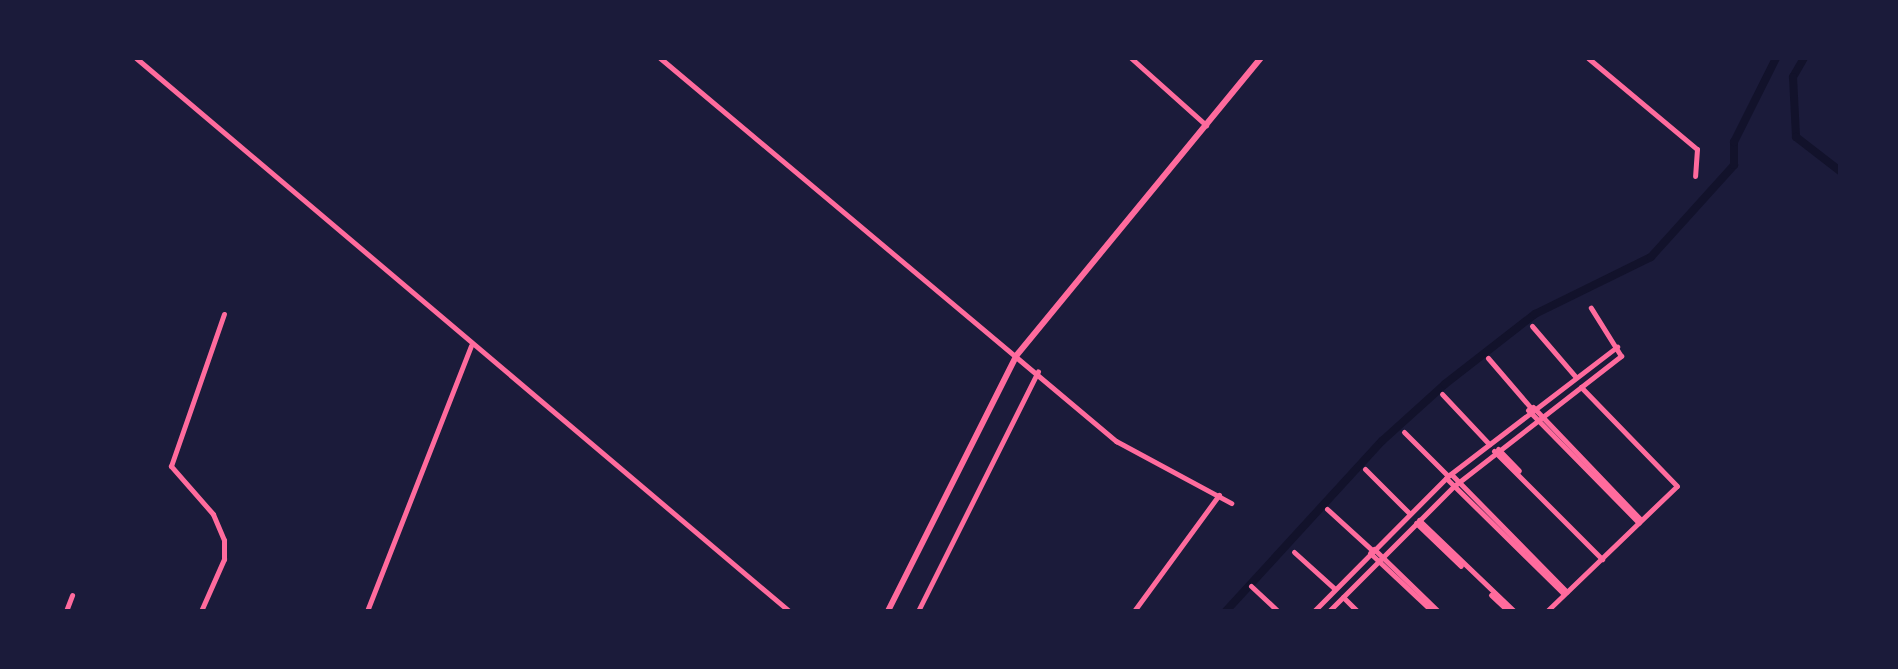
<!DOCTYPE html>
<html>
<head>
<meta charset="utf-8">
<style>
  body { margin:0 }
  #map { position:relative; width:1898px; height:669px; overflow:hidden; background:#1b1b3a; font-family:Montserrat,sans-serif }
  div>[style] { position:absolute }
  .canal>* { height:8px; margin:-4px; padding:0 4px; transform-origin:4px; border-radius:4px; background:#12122b }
  .minor>* { height:5px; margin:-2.5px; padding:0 2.5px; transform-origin:2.5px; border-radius:2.5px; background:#ff6b9d }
  .secondary>* { height:6px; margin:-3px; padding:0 3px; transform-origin:3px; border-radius:3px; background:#ff6b9d }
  span { translate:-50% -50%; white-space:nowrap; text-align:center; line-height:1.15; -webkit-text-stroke:8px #1b1b3a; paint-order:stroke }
  .frame { position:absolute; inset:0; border:60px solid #1b1b3a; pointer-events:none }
</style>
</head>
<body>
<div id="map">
  <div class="canal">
    <i style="left:1804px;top:58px;width:22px;rotate:120deg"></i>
    <i style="left:1793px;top:77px;width:60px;rotate:87.1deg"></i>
    <i style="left:1796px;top:137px;width:56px;rotate:37.7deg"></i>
    <i style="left:1226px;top:611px;width:231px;rotate:-47.5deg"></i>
    <i style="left:1382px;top:441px;width:85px;rotate:-42.1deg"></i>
    <i style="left:1445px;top:384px;width:114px;rotate:-37.9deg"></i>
    <i style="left:1535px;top:314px;width:129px;rotate:-26.2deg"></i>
    <i style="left:1651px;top:257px;width:124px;rotate:-47.9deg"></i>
    <i style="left:1734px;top:165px;width:23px;rotate:-90deg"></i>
    <i style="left:1734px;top:142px;width:94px;rotate:-63.4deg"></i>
  </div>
  <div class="minor">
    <i style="left:136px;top:58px;width:856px;rotate:40.26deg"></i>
    <i style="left:660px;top:58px;width:596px;rotate:40.03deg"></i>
    <i style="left:1116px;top:441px;width:131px;rotate:28.3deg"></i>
    <i style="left:1131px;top:58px;width:101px;rotate:41.8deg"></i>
    <i style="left:1588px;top:58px;width:142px;rotate:39.9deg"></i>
    <i style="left:1697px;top:149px;width:27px;rotate:94deg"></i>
    <i style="left:1532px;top:326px;width:66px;rotate:49.3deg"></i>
    <i style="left:1488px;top:358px;width:66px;rotate:49.3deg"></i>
    <i style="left:1442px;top:394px;width:69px;rotate:46.8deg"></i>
    <i style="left:1533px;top:407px;width:156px;rotate:46.3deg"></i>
    <i style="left:1528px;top:410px;width:158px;rotate:45.5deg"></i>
    <i style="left:1404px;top:432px;width:62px;rotate:45deg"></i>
    <i style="left:1498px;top:449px;width:30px;rotate:46deg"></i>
    <i style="left:1494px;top:451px;width:153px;rotate:45deg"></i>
    <i style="left:1365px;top:469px;width:62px;rotate:45deg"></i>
    <i style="left:1451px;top:474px;width:165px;rotate:45.5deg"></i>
    <i style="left:1446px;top:478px;width:165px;rotate:44.5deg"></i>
    <i style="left:1327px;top:509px;width:61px;rotate:42.3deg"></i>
    <i style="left:1419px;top:520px;width:132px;rotate:43.8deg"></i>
    <i style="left:1416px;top:523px;width:62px;rotate:43.7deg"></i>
    <i style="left:1374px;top:549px;width:89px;rotate:44.1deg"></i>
    <i style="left:1294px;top:552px;width:55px;rotate:42.1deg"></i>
    <i style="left:1370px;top:553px;width:85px;rotate:43.1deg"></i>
    <i style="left:1251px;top:586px;width:37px;rotate:43deg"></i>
    <i style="left:1491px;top:595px;width:23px;rotate:43deg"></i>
    <i style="left:1343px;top:597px;width:20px;rotate:45deg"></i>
    <i style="left:66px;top:611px;width:17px;rotate:-69deg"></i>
    <i style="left:201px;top:611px;width:57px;rotate:-66.1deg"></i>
    <i style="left:224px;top:559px;width:19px;rotate:-90deg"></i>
    <i style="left:224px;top:540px;width:28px;rotate:-113deg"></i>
    <i style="left:213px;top:514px;width:64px;rotate:-131.2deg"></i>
    <i style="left:171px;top:466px;width:161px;rotate:-70.8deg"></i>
    <i style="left:367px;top:611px;width:285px;rotate:-68.6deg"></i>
    <i style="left:918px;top:611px;width:268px;rotate:-63.4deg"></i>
    <i style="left:1134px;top:611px;width:144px;rotate:-53.8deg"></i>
    <i style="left:1314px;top:611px;width:190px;rotate:-45.2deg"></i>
    <i style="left:1448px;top:476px;width:213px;rotate:-37.4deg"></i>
    <i style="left:1329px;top:611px;width:177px;rotate:-45deg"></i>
    <i style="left:1454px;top:486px;width:212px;rotate:-37.9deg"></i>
    <i style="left:1621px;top:356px;width:57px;rotate:-122deg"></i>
    <i style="left:1547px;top:611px;width:180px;rotate:-43.9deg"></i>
    <i style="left:1677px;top:486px;width:138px;rotate:-134.1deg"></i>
  </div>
  <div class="secondary">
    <i style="left:888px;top:611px;width:285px;rotate:-63.3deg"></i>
    <i style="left:1016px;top:356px;width:386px;rotate:-50.6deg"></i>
  </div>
  <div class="frame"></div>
</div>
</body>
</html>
